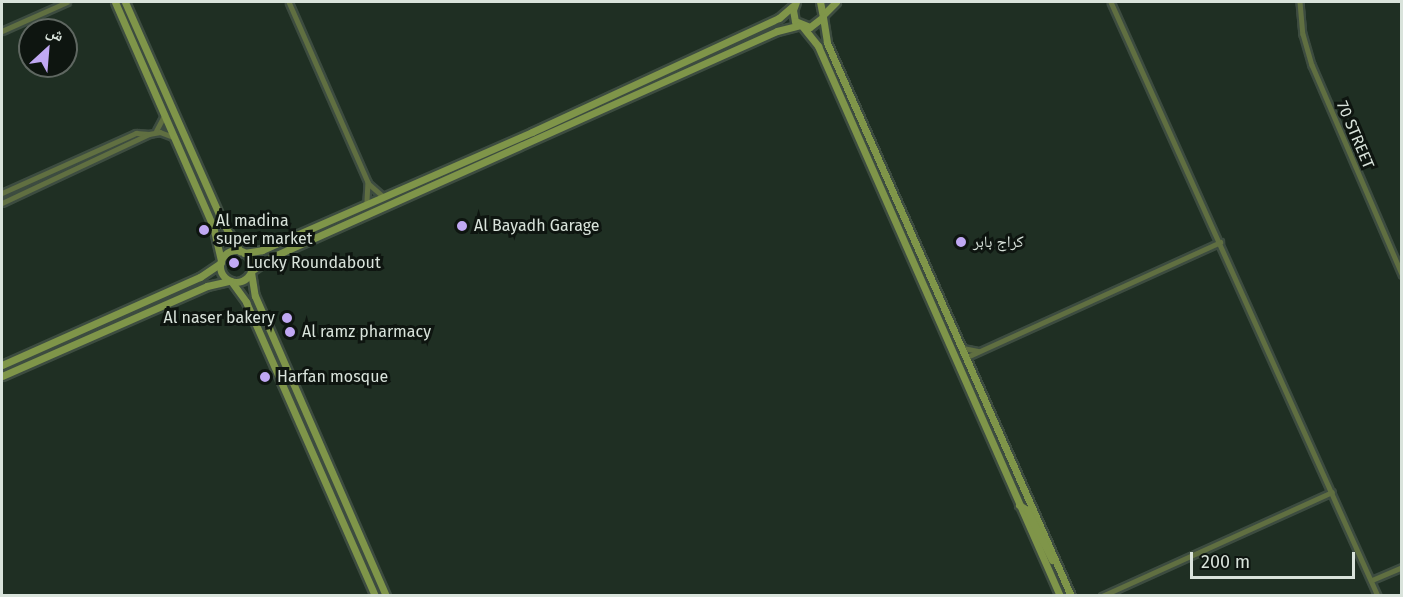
<!DOCTYPE html>
<html>
<head>
<meta charset="utf-8">
<style>
  body { margin:0 }
  #map { position:relative; width:1403px; height:597px; overflow:hidden; background:#1f2f23; font-family:"Fira Sans","Noto Naskh Arabic",sans-serif }
  div>[style] { position:absolute }
  .roads { filter:drop-shadow(2px 0 #3d4c40) drop-shadow(-2px 0 #3d4c40) drop-shadow(0 2px #3d4c40) drop-shadow(0 -2px #3d4c40) }
  .minor>* { height:4.5px; margin:-2.25px; padding:0 2.25px; transform-origin:2.25px; border-radius:2.25px; background:#606f41 }
  .secondary>* { height:7px; margin:-3.5px; padding:0 3.5px; transform-origin:3.5px; border-radius:3.5px; background:#7f9549 }
  .secondary>.ring { margin:-3.5px; padding:0; box-sizing:content-box; background:none; border:7px solid #7f9549; border-radius:50% }
  .dots>* { width:16px; height:16px; translate:-50% -50%; box-sizing:border-box; border:3px solid #0e1510; border-radius:50% }
  span { translate:-50% -50%; white-space:nowrap; text-align:center; line-height:1.15; -webkit-text-stroke:6px #0e1510; paint-order:stroke }
  .street-label { font-size:16px; color:#d9e3db }
  .poi-label { font-size:16px; color:#d9e3db }
  .left { translate:0 -50%; text-align:left }
  .right { translate:-100% -50%; text-align:right }
  .frame { position:absolute; inset:0; border:3px solid #d9e3db; pointer-events:none }
  .north { position:absolute; left:18px; top:18px; width:60px; height:60px; box-sizing:border-box; background:#0e1510; border:2px solid #5f6761; border-radius:50%; rotate:26deg; font-size:16px; font-weight:700; line-height:24px; text-align:center; color:#d9e3db }
  .north::after { content:''; display:block; margin:auto; width:21px; height:27px; background:#c0a8f3; clip-path:polygon(50% 0,100% 100%,50% 72%,0 100%) }
  .scale { position:absolute; left:1190px; top:552px; width:165px; height:27px; box-sizing:border-box; border:3px solid #d9e3db; border-top:0; padding-left:8px; font-size:18px; line-height:21px; white-space:nowrap; color:#d9e3db; -webkit-text-stroke:4px #0e1510; paint-order:stroke }
</style>
</head>
<body>
<div id="map">
  <div class="roads">
    <div class="minor">
      <i style="left:289px;top:2px;width:197px;rotate:66.3deg"></i>
      <i style="left:368px;top:182px;width:22px;rotate:93deg"></i>
      <i style="left:1111px;top:2px;width:651px;rotate:65.8deg"></i>
      <i style="left:1300px;top:2px;width:32px;rotate:85deg"></i>
      <i style="left:1303px;top:34px;width:32px;rotate:74deg"></i>
      <i style="left:1312px;top:65px;width:228px;rotate:66.7deg"></i>
      <i style="left:2px;top:31px;width:71px;rotate:-24deg"></i>
      <i style="left:156px;top:131px;width:17px;rotate:-62deg"></i>
      <i style="left:369px;top:184px;width:18px;rotate:41deg"></i>
      <i style="left:2px;top:193px;width:147px;rotate:-24.1deg"></i>
      <i style="left:136px;top:133px;width:13px;rotate:4deg"></i>
      <i style="left:2px;top:203px;width:162px;rotate:-25.1deg"></i>
      <i style="left:149px;top:134px;width:11px;rotate:-10deg"></i>
      <i style="left:160px;top:132px;width:15px;rotate:20deg"></i>
      <i style="left:963px;top:348px;width:16px;rotate:11deg"></i>
      <i style="left:967px;top:357px;width:278px;rotate:-24.4deg"></i>
      <i style="left:1372px;top:580px;width:33px;rotate:-23deg"></i>
      <i style="left:1102px;top:596px;width:252px;rotate:-24.3deg"></i>
    </div>
    <div class="secondary">
      <i style="left:115px;top:2px;width:244px;rotate:66.4deg"></i>
      <i style="left:213px;top:226px;width:36px;rotate:77deg"></i>
      <i style="left:125px;top:2px;width:242px;rotate:66.1deg"></i>
      <i style="left:223px;top:223px;width:33px;rotate:59deg"></i>
      <i style="left:796px;top:2px;width:9px;rotate:111deg"></i>
      <i style="left:793px;top:10px;width:11px;rotate:80deg"></i>
      <i style="left:795px;top:21px;width:16px;rotate:22deg"></i>
      <i style="left:810px;top:27px;width:16px;rotate:-38deg"></i>
      <i style="left:823px;top:17px;width:15px;rotate:-101deg"></i>
      <i style="left:824px;top:14px;width:17px;rotate:-45deg"></i>
      <i style="left:823px;top:17px;width:26px;rotate:81deg"></i>
      <i style="left:827px;top:43px;width:604px;rotate:66.19deg"></i>
      <i style="left:802px;top:26px;width:26px;rotate:51deg"></i>
      <i style="left:818px;top:46px;width:601px;rotate:66.25deg"></i>
      <i class="ring" style="left:220px;top:250px;width:25px;height:25px"></i>
      <i style="left:244px;top:253px;width:18px;rotate:-9deg"></i>
      <i style="left:262px;top:250px;width:295px;rotate:-23.6deg"></i>
      <i style="left:532px;top:132px;width:272px;rotate:-24.8deg"></i>
      <i style="left:779px;top:18px;width:18px;rotate:-41deg"></i>
      <i style="left:251px;top:271px;width:25px;rotate:-34deg"></i>
      <i style="left:272px;top:257px;width:553px;rotate:-24.11deg"></i>
      <i style="left:777px;top:31px;width:25px;rotate:-14deg"></i>
      <i style="left:251px;top:272px;width:24px;rotate:81deg"></i>
      <i style="left:255px;top:296px;width:327px;rotate:66.4deg"></i>
      <i style="left:231px;top:281px;width:26px;rotate:54deg"></i>
      <i style="left:246px;top:302px;width:321px;rotate:66.3deg"></i>
      <i style="left:2px;top:365px;width:217px;rotate:-24deg"></i>
      <i style="left:200px;top:277px;width:25px;rotate:-34deg"></i>
      <i style="left:2px;top:376px;width:224px;rotate:-23.7deg"></i>
      <i style="left:207px;top:286px;width:23px;rotate:-13deg"></i>
      <i style="left:1019px;top:505px;width:9px;rotate:32deg"></i>
      <i style="left:1027px;top:510px;width:56px;rotate:63.4deg"></i>
    </div>
  </div>
  <div class="dots">
    <i style="left:462px;top:226px;background:#c0a8f3"></i>
    <i style="left:204px;top:230px;background:#c0a8f3"></i>
    <i style="left:961px;top:242px;background:#c0a8f3"></i>
    <i style="left:234px;top:263px;background:#c0a8f3"></i>
    <i style="left:287px;top:318px;background:#c0a8f3"></i>
    <i style="left:290px;top:332px;background:#c0a8f3"></i>
    <i style="left:265px;top:377px;background:#c0a8f3"></i>
  </div>
  <div class="street-label">
    <span style="left:1355px;top:135px;rotate:67deg">70 STREET</span>
  </div>
  <div class="poi-label">
    <span class="left" style="left:216px;top:230px">Al madina<br>super market</span>
    <span class="left" style="left:474px;top:226px">Al Bayadh Garage</span>
    <span class="left" style="left:973px;top:242px">كراج بابر</span>
    <span class="left" style="left:246px;top:263px">Lucky Roundabout</span>
    <span class="right" style="left:275px;top:318px">Al naser bakery</span>
    <span class="left" style="left:302px;top:332px">Al ramz pharmacy</span>
    <span class="left" style="left:277px;top:377px">Harfan mosque</span>
  </div>
  <div class="frame"></div>
  <div class="north">ش</div>
  <div class="scale">200 m</div>
</div>
</body>
</html>
